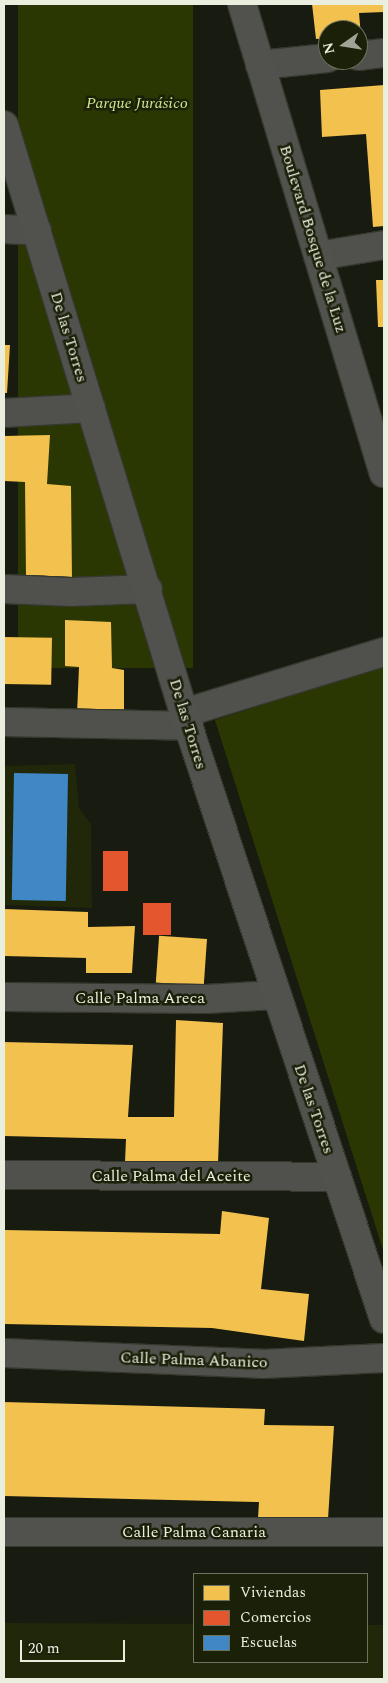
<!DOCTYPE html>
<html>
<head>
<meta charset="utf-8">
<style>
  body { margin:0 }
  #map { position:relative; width:388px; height:1683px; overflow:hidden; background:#181b0f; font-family:Spectral,serif }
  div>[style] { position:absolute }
  .built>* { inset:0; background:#21280a }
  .green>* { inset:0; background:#2b3702; transform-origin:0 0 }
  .homes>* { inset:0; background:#f2c14e; transform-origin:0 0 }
  .shops>* { inset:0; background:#e4572e; transform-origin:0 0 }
  .schools>* { inset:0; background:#3f88c5; transform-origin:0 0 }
  .roads { filter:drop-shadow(1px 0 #34382d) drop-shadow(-1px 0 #34382d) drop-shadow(0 1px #34382d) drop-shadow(0 -1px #34382d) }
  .street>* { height:28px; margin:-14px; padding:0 14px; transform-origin:14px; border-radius:14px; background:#50514c }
  .secondary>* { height:28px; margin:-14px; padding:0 14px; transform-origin:14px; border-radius:14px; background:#51524d }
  span { translate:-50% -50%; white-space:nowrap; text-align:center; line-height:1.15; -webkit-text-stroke:5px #1b2109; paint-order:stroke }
  .park-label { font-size:16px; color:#cfe88e; font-style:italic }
  .street-label { font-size:16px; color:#e9eedf }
  .frame { position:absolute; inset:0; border:5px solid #e9eedf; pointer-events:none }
  .legend { position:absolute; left:193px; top:1573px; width:175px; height:90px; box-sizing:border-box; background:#1b2109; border:1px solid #6d735f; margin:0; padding:6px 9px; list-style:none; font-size:15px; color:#e9eedf }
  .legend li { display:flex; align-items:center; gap:10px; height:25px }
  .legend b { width:25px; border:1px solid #6d735f }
  .north { position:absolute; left:318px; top:20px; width:50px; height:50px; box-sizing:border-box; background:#1b2109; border:1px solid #6d735f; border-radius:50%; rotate:257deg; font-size:14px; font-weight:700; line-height:20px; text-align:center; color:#e9eedf }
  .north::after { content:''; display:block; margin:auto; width:18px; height:22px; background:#a0a496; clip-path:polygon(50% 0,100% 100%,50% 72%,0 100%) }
  .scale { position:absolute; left:20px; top:1640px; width:105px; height:22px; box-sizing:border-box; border:2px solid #e9eedf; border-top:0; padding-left:6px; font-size:15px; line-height:18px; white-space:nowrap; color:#e9eedf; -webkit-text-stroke:4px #1b2109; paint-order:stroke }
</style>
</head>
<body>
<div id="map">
  <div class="built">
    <i style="clip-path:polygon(75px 764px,79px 808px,91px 824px,92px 908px,4px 905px,4px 766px)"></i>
    <i style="clip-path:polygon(4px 1623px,194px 1624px,194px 1662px,367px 1662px,367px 1625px,384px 1625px,384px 1679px,4px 1679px)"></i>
  </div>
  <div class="green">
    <i style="left:18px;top:4px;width:175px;height:664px"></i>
    <i style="clip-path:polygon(384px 666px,384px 1253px,215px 720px)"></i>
  </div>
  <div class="homes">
    <i style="clip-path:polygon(312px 4px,384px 4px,384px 12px,359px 13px,361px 36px,358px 36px,358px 30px,328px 30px,328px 38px,316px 39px)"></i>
    <i style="clip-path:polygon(384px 85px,384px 226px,373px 227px,366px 134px,322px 137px,320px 90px)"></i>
    <i style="clip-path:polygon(376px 280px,384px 280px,384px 327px,378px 327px)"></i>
    <i style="clip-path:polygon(4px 345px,10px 345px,7px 393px,4px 393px)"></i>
    <i style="clip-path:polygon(50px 435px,47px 484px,71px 486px,72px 581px,26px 577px,25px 482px,4px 481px,4px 436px)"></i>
    <i style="clip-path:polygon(65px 620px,111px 622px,112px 668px,124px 670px,124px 716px,77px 714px,79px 667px,65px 666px)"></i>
    <i style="left:4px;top:637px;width:48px;height:47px;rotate:1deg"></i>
    <i style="clip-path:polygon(4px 909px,88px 912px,88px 927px,135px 926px,132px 973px,86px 973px,86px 958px,4px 956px)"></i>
    <i style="left:207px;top:939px;width:47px;height:48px;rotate:94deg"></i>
    <i style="clip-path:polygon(176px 1020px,223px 1023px,218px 1164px,125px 1162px,126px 1139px,4px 1136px,4px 1042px,133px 1045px,128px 1117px,174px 1117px)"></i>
    <i style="clip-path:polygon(222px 1211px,269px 1218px,261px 1289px,309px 1294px,304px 1341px,212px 1328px,4px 1324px,4px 1230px,220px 1234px)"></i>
    <i style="clip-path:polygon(4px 1402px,265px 1409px,264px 1425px,334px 1426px,328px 1519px,258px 1518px,259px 1502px,4px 1496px)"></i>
  </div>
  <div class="shops">
    <i style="left:103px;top:851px;width:25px;height:40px"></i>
    <i style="left:143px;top:903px;width:28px;height:32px"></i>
  </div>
  <div class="schools">
    <i style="left:68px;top:774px;width:127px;height:54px;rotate:91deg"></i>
  </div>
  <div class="roads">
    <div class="street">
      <i style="left:358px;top:56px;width:26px;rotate:-7deg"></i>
      <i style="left:260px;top:65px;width:68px;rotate:-5.9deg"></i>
      <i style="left:4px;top:229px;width:33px;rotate:3deg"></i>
      <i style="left:318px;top:256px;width:67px;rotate:-9.5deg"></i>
      <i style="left:4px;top:413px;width:87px;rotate:-3.3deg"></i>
      <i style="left:4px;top:589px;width:67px;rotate:2.6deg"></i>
      <i style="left:71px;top:592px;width:77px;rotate:-2.2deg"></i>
      <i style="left:184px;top:713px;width:209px;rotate:-17deg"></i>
      <i style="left:4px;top:722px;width:185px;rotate:1.2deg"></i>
      <i style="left:4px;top:997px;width:202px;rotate:0.6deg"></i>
      <i style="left:206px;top:999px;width:69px;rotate:-3.3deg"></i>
      <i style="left:4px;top:1175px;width:333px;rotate:0.3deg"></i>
      <i style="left:4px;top:1353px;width:258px;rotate:2.4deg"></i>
      <i style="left:262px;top:1364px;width:122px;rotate:-2.8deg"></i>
    </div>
    <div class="secondary">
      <i style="left:242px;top:4px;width:490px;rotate:73.2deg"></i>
      <i style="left:4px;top:125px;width:615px;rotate:72.98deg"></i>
      <i style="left:184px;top:713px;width:638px;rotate:71.74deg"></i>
      <i style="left:4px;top:1532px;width:380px"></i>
    </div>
  </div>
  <div class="park-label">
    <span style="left:137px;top:103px">Parque Jurásico</span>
  </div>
  <div class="street-label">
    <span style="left:313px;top:239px;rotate:73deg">Boulevard Bosque de la Luz</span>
    <span style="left:69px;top:337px;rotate:73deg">De las Torres</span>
    <span style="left:188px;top:724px;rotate:73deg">De las Torres</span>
    <span style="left:140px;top:998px">Calle Palma Areca</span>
    <span style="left:314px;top:1109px;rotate:71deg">De las Torres</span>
    <span style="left:171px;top:1176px">Calle Palma del Aceite</span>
    <span style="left:194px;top:1360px;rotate:2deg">Calle Palma Abanico</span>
    <span style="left:194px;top:1532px">Calle Palma Canaria</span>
  </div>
  <div class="frame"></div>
  <ul class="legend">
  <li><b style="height:14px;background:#f2c14e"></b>Viviendas</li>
  <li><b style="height:14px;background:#e4572e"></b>Comercios</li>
  <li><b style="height:14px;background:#3f88c5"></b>Escuelas</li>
  </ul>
  <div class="north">N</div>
  <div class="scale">20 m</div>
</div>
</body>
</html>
